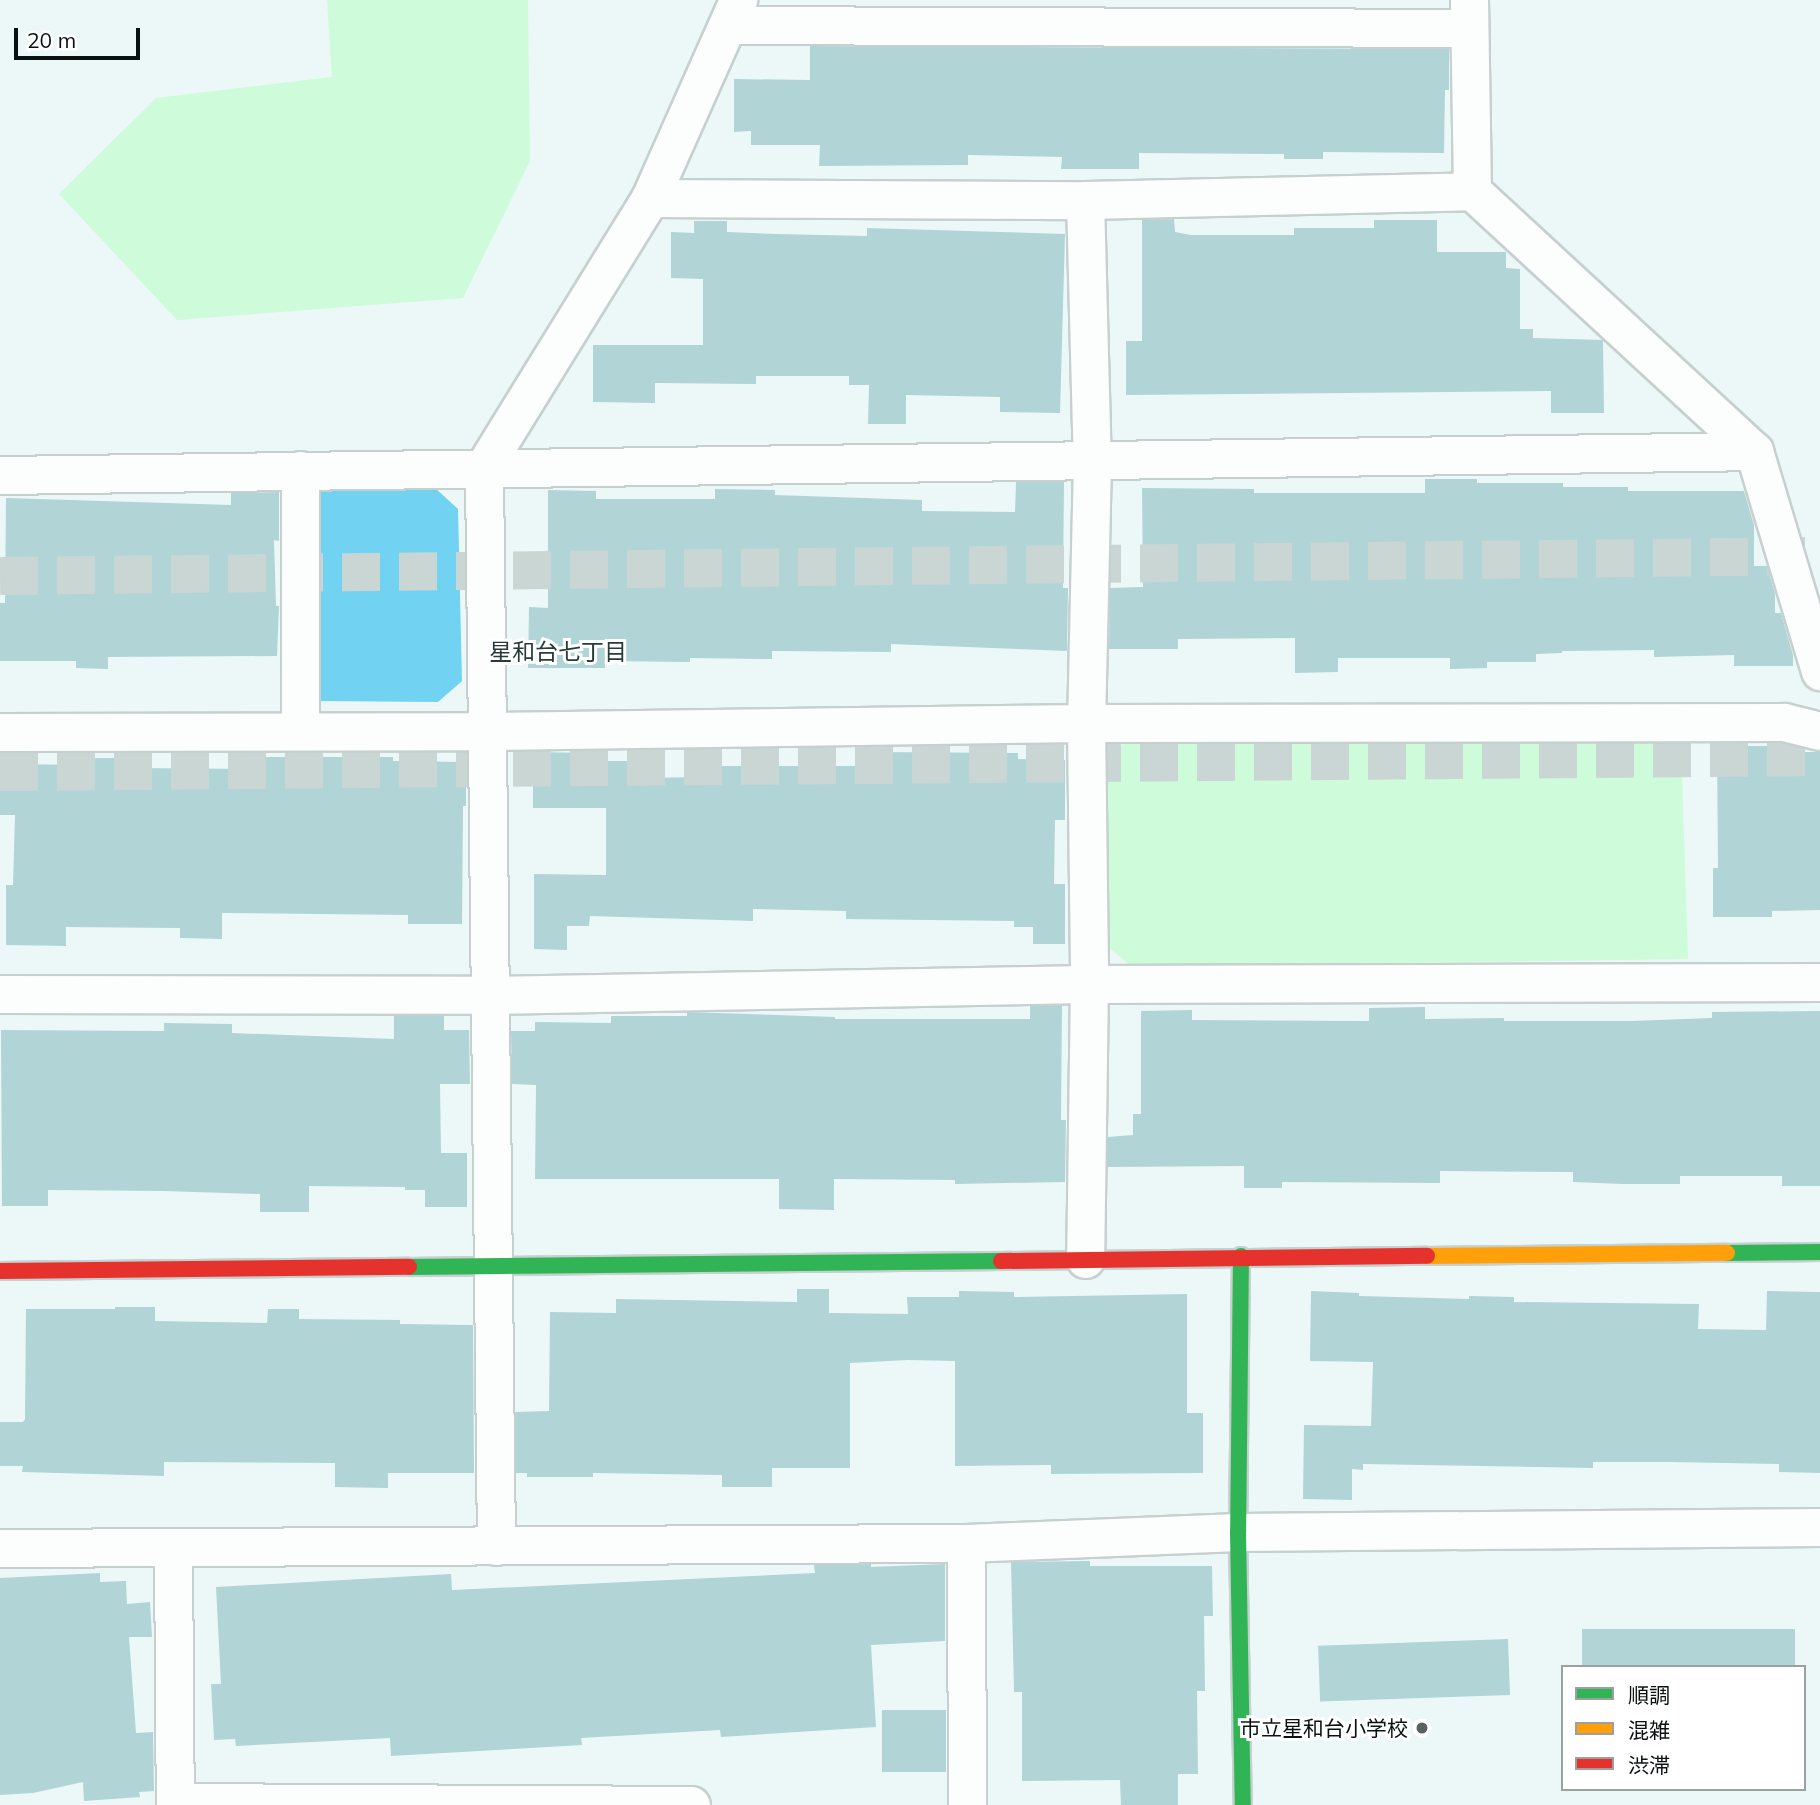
<!DOCTYPE html>
<html>
<head>
<meta charset="utf-8">
<style>
  body { margin:0 }
  #map { position:relative; width:1820px; height:1805px; overflow:hidden; background:#ebf8f7; font-family:Mulish,"Noto Sans JP",sans-serif }
  div>[style] { position:absolute }
  .green>* { inset:0; background:#cefbd9 }
  .water>* { inset:0; background:#72d2f1 }
  .building>* { inset:0; background:#b1d4d7; transform-origin:0 0 }
  .highway-tunnel>* { height:38px; margin-top:-19px; transform-origin:0; background:repeating-linear-gradient(90deg,#c9d6d4 0 38px,transparent 0 57px) }
  .roads { filter:drop-shadow(2px 0 #c6d0cf) drop-shadow(-2px 0 #c6d0cf) drop-shadow(0 2px #c6d0cf) drop-shadow(0 -2px #c6d0cf) }
  .street>* { height:37px; margin:-18.5px; padding:0 18.5px; transform-origin:18.5px; border-radius:18.5px; background:#fcfefe }
  .fast>* { height:16px; margin:-8px; padding:0 8px; transform-origin:8px; border-radius:8px; background:#30b455 }
  .slow>* { height:16px; margin:-8px; padding:0 8px; transform-origin:8px; border-radius:8px; background:#ff9f0a }
  .jam>* { height:16px; margin:-8px; padding:0 8px; transform-origin:8px; border-radius:8px; background:#e5322d }
  .dots>* { width:19px; height:19px; translate:-50% -50%; box-sizing:border-box; border:4px solid #fff; border-radius:50% }
  span { translate:-50% -50%; white-space:nowrap; text-align:center; line-height:1.15; -webkit-text-stroke:6px #fff; paint-order:stroke }
  .poi-label { font-size:21px; color:#091211 }
  .right { translate:-100% -50%; text-align:right }
  .neighbourhood-label { font-size:23px; color:#273c3a }
  .legend { position:absolute; left:1561px; top:1665px; width:245px; height:126px; box-sizing:border-box; background:#fff; border:2px solid #9da0a0; margin:0; padding:9px 12px; list-style:none; font-size:21px; color:#091211 }
  .legend li { display:flex; align-items:center; gap:14px; height:35px }
  .legend b { width:35px; border:2px solid #9da0a0 }
  .scale { position:absolute; left:14px; top:28px; width:126px; height:32px; box-sizing:border-box; border:4px solid #091211; border-top:0; padding-left:9px; font-size:21px; line-height:24px; white-space:nowrap; color:#091211; -webkit-text-stroke:5px #fff; paint-order:stroke }
</style>
</head>
<body>
<div id="map">
  <div class="green">
    <i style="clip-path:polygon(327px 0,528px 0,530px 161px,463px 298px,177px 320px,59px 194px,156px 98px,332px 77px)"></i>
    <i style="clip-path:polygon(1125px 741px,1681px 742px,1688px 959px,1132px 967px,1106px 945px,1108px 765px)"></i>
  </div>
  <div class="water">
    <i style="clip-path:polygon(434px 487px,458px 509px,462px 681px,438px 702px,316px 701px,313px 491px)"></i>
  </div>
  <div class="building">
    <i style="clip-path:polygon(810px 46px,1449px 49px,1449px 90px,1445px 90px,1444px 153px,1323px 152px,1323px 159px,1284px 159px,1284px 154px,1139px 153px,1139px 169px,1061px 169px,1062px 157px,968px 155px,968px 165px,819px 166px,820px 145px,751px 145px,751px 131px,734px 132px,734px 79px,810px 80px)"></i>
    <i style="clip-path:polygon(1174px 219px,1175px 232px,1191px 235px,1294px 235px,1294px 228px,1374px 228px,1374px 220px,1437px 220px,1437px 252px,1506px 252px,1506px 268px,1520px 269px,1520px 329px,1533px 329px,1533px 338px,1603px 340px,1604px 413px,1551px 413px,1551px 391px,1126px 395px,1126px 341px,1142px 341px,1142px 220px)"></i>
    <i style="clip-path:polygon(694px 221px,727px 221px,727px 232px,776px 234px,867px 236px,867px 228px,1065px 234px,1060px 413px,1000px 412px,1000px 397px,906px 395px,906px 424px,868px 424px,869px 385px,849px 385px,849px 376px,756px 376px,756px 384px,655px 383px,655px 403px,593px 402px,593px 345px,703px 345px,703px 279px,671px 278px,671px 232px,694px 233px)"></i>
    <i style="clip-path:polygon(1425px 479px,1477px 479px,1477px 483px,1563px 483px,1563px 487px,1628px 487px,1628px 491px,1744px 491px,1754px 525px,1754px 566px,1767px 566px,1775px 594px,1775px 613px,1781px 613px,1793px 655px,1793px 666px,1734px 666px,1734px 655px,1654px 657px,1654px 650px,1562px 651px,1562px 653px,1536px 654px,1536px 662px,1487px 662px,1487px 668px,1450px 669px,1450px 658px,1338px 658px,1338px 672px,1295px 673px,1295px 638px,1178px 639px,1178px 649px,1109px 649px,1110px 588px,1143px 587px,1142px 488px,1254px 489px,1254px 493px,1425px 493px)"></i>
    <i style="clip-path:polygon(1064px 481px,1063px 588px,1068px 588px,1067px 651px,891px 644px,891px 652px,772px 651px,772px 659px,690px 658px,690px 662px,605px 661px,605px 668px,528px 668px,529px 607px,548px 608px,548px 490px,596px 491px,596px 499px,715px 499px,715px 489px,775px 490px,775px 495px,922px 500px,922px 511px,1015px 512px,1016px 482px)"></i>
    <i style="clip-path:polygon(279px 492px,279px 541px,274px 540px,276px 606px,279px 606px,277px 656px,108px 657px,108px 669px,76px 668px,76px 661px,0 661px,0 603px,5px 603px,6px 498px,231px 505px,231px 493px)"></i>
    <i style="clip-path:polygon(1717px 746px,1770px 746px,1770px 752px,1820px 752px,1820px 910px,1772px 911px,1772px 917px,1713px 917px,1713px 868px,1718px 868px)"></i>
    <i style="clip-path:polygon(533px 752px,587px 753px,587px 761px,634px 761px,634px 778px,709px 777px,709px 766px,870px 766px,869px 752px,1018px 753px,1018px 759px,1065px 760px,1065px 820px,1055px 820px,1054px 884px,1065px 884px,1065px 944px,1033px 944px,1033px 927px,1014px 927px,1014px 921px,846px 919px,846px 911px,753px 909px,753px 921px,590px 916px,589px 926px,567px 926px,567px 950px,534px 949px,534px 874px,606px 875px,606px 808px,533px 808px)"></i>
    <i style="clip-path:polygon(248px 757px,393px 757px,393px 761px,466px 762px,466px 806px,463px 806px,462px 924px,408px 924px,408px 915px,222px 913px,222px 939px,180px 938px,180px 928px,66px 927px,66px 946px,6px 945px,6px 885px,13px 885px,15px 815px,0 815px,0 764px,94px 765px,94px 758px,135px 758px,135px 768px,248px 769px)"></i>
    <i style="clip-path:polygon(1062px 1005px,1061px 1120px,1066px 1120px,1065px 1182px,955px 1184px,955px 1180px,834px 1179px,834px 1210px,779px 1209px,779px 1179px,535px 1179px,536px 1085px,512px 1084px,511px 1031px,535px 1031px,535px 1022px,611px 1023px,611px 1016px,687px 1016px,687px 1012px,835px 1017px,835px 1019px,1030px 1019px,1030px 1006px)"></i>
    <i style="clip-path:polygon(1425px 1007px,1425px 1019px,1504px 1018px,1504px 1021px,1631px 1021px,1712px 1018px,1712px 1012px,1820px 1011px,1820px 1186px,1782px 1186px,1782px 1176px,1680px 1176px,1680px 1184px,1623px 1184px,1573px 1182px,1573px 1172px,1440px 1171px,1440px 1183px,1282px 1182px,1282px 1188px,1244px 1188px,1244px 1166px,1107px 1167px,1108px 1137px,1133px 1135px,1133px 1114px,1141px 1114px,1141px 1011px,1192px 1010px,1192px 1020px,1369px 1021px,1369px 1008px)"></i>
    <i style="clip-path:polygon(394px 1016px,444px 1016px,444px 1030px,469px 1030px,470px 1084px,440px 1084px,441px 1153px,467px 1153px,467px 1207px,425px 1207px,425px 1190px,405px 1190px,405px 1187px,309px 1186px,309px 1212px,260px 1212px,260px 1194px,164px 1191px,48px 1190px,48px 1206px,2px 1206px,1px 1030px,164px 1031px,164px 1023px,232px 1024px,232px 1033px,394px 1039px)"></i>
    <i style="clip-path:polygon(797px 1289px,829px 1289px,829px 1313px,908px 1314px,907px 1297px,959px 1297px,959px 1291px,1014px 1292px,1014px 1297px,1187px 1294px,1187px 1413px,1203px 1413px,1203px 1473px,1051px 1474px,1051px 1465px,955px 1466px,955px 1361px,908px 1360px,850px 1363px,850px 1468px,772px 1468px,772px 1487px,722px 1487px,722px 1475px,593px 1473px,593px 1477px,527px 1477px,527px 1473px,516px 1473px,516px 1412px,549px 1411px,550px 1312px,616px 1313px,616px 1299px,797px 1302px)"></i>
    <i style="clip-path:polygon(1311px 1291px,1359px 1293px,1359px 1296px,1469px 1299px,1469px 1296px,1514px 1297px,1514px 1302px,1699px 1304px,1698px 1329px,1766px 1330px,1767px 1291px,1820px 1292px,1820px 1473px,1779px 1472px,1779px 1464px,1671px 1462px,1593px 1462px,1593px 1468px,1363px 1464px,1363px 1470px,1352px 1469px,1352px 1500px,1303px 1499px,1304px 1425px,1371px 1426px,1373px 1362px,1310px 1361px)"></i>
    <i style="clip-path:polygon(115px 1307px,155px 1307px,155px 1321px,267px 1323px,268px 1309px,299px 1309px,299px 1319px,400px 1320px,400px 1324px,473px 1325px,474px 1473px,388px 1473px,388px 1488px,335px 1487px,335px 1463px,164px 1462px,164px 1476px,22px 1472px,23px 1466px,0 1466px,0 1422px,23px 1422px,25px 1419px,26px 1309px,115px 1309px)"></i>
    <i style="clip-path:polygon(1090px 1561px,1090px 1566px,1212px 1566px,1213px 1616px,1204px 1616px,1205px 1691px,1197px 1691px,1198px 1774px,1178px 1774px,1178px 1805px,1121px 1805px,1120px 1780px,1022px 1781px,1022px 1692px,1014px 1692px,1011px 1562px)"></i>
    <i style="clip-path:polygon(871px 1564px,871px 1567px,945px 1564px,945px 1641px,871px 1645px,876px 1727px,721px 1737px,720px 1730px,581px 1738px,582px 1745px,391px 1756px,390px 1738px,236px 1746px,235px 1739px,214px 1740px,211px 1684px,221px 1684px,216px 1587px,451px 1574px,452px 1590px,815px 1573px,814px 1565px)"></i>
    <i style="clip-path:polygon(100px 1573px,100px 1582px,126px 1581px,127px 1604px,150px 1602px,152px 1637px,129px 1637px,136px 1733px,153px 1732px,154px 1791px,139px 1792px,140px 1797px,84px 1801px,83px 1782px,33px 1793px,0 1795px,0 1578px)"></i>
    <i style="left:1795px;top:1629px;width:38px;height:213px;rotate:90deg"></i>
    <i style="left:1508px;top:1639px;width:56px;height:190px;rotate:88deg"></i>
    <i style="left:946px;top:1710px;width:62px;height:64px;rotate:90deg"></i>
  </div>
  <div class="highway-tunnel">
    <i style="left:0;top:576px;width:1820px;rotate:-0.63deg"></i>
    <i style="left:0;top:772px;width:1820px;rotate:-0.47deg"></i>
  </div>
  <div class="roads">
    <div class="street">
      <i style="left:1469px;top:0;width:191px;rotate:89.1deg"></i>
      <i style="left:1472px;top:191px;width:384px;rotate:42.7deg"></i>
      <i style="left:1754px;top:451px;width:230px;rotate:73.3deg"></i>
      <i style="left:728px;top:25px;width:739px;rotate:0.23deg"></i>
      <i style="left:650px;top:198px;width:435px;rotate:0.3deg"></i>
      <i style="left:1085px;top:200px;width:387px;rotate:-1.3deg"></i>
      <i style="left:1085px;top:200px;width:261px;rotate:88.5deg"></i>
      <i style="left:1092px;top:461px;width:262px;rotate:91.3deg"></i>
      <i style="left:1086px;top:723px;width:261px;rotate:89.3deg"></i>
      <i style="left:1089px;top:984px;width:275px;rotate:90.8deg"></i>
      <i style="left:300px;top:470px;width:261px;rotate:90deg"></i>
      <i style="left:0;top:475px;width:1754px;rotate:-0.78deg"></i>
      <i style="left:0;top:732px;width:487px;rotate:-0.1deg"></i>
      <i style="left:487px;top:731px;width:599px;rotate:-0.77deg"></i>
      <i style="left:1086px;top:723px;width:698px;rotate:-0.08deg"></i>
      <i style="left:1784px;top:722px;width:37px;rotate:14deg"></i>
      <i style="left:0;top:994px;width:487px;rotate:0.1deg"></i>
      <i style="left:487px;top:995px;width:602px;rotate:-1.05deg"></i>
      <i style="left:1089px;top:984px;width:731px;rotate:-0.16deg"></i>
      <i style="left:966px;top:1543px;width:262px;rotate:89.8deg"></i>
      <i style="left:496px;top:1546px;width:1079px;rotate:-90.64deg"></i>
      <i style="left:484px;top:467px;width:316px;rotate:-58.3deg"></i>
      <i style="left:650px;top:198px;width:217px;rotate:-66deg"></i>
      <i style="left:173px;top:1547px;width:258px;rotate:89.6deg"></i>
      <i style="left:0;top:1548px;width:966px;rotate:-0.3deg"></i>
      <i style="left:966px;top:1543px;width:272px;rotate:-2.3deg"></i>
      <i style="left:1238px;top:1532px;width:582px;rotate:-0.49deg"></i>
      <i style="left:175px;top:1802px;width:516px;rotate:0.33deg"></i>
    </div>
    <div class="fast">
      <i style="left:1727px;top:1253px;width:93px;rotate:-0.6deg"></i>
      <i style="left:1241px;top:1256px;width:276px;rotate:90.6deg"></i>
      <i style="left:1238px;top:1532px;width:273px;rotate:89deg"></i>
      <i style="left:409px;top:1267px;width:592px;rotate:-0.58deg"></i>
    </div>
    <div class="slow">
      <i style="left:1427px;top:1256px;width:300px;rotate:-0.6deg"></i>
    </div>
    <div class="jam">
      <i style="left:1001px;top:1261px;width:426px;rotate:-0.7deg"></i>
      <i style="left:0;top:1271px;width:409px;rotate:-0.6deg"></i>
    </div>
  </div>
  <div class="dots">
    <i style="left:1422px;top:1728px;background:#586262"></i>
  </div>
  <div class="poi-label">
    <span class="right" style="left:1408px;top:1728px">市立星和台小学校</span>
  </div>
  <div class="neighbourhood-label">
    <span style="left:558px;top:652px">星和台七丁目</span>
  </div>
  <ul class="legend">
  <li><b style="height:9px;background:#30b455"></b>順調</li>
  <li><b style="height:9px;background:#ff9f0a"></b>混雑</li>
  <li><b style="height:9px;background:#e5322d"></b>渋滞</li>
  </ul>
  <div class="scale">20 m</div>
</div>
</body>
</html>
